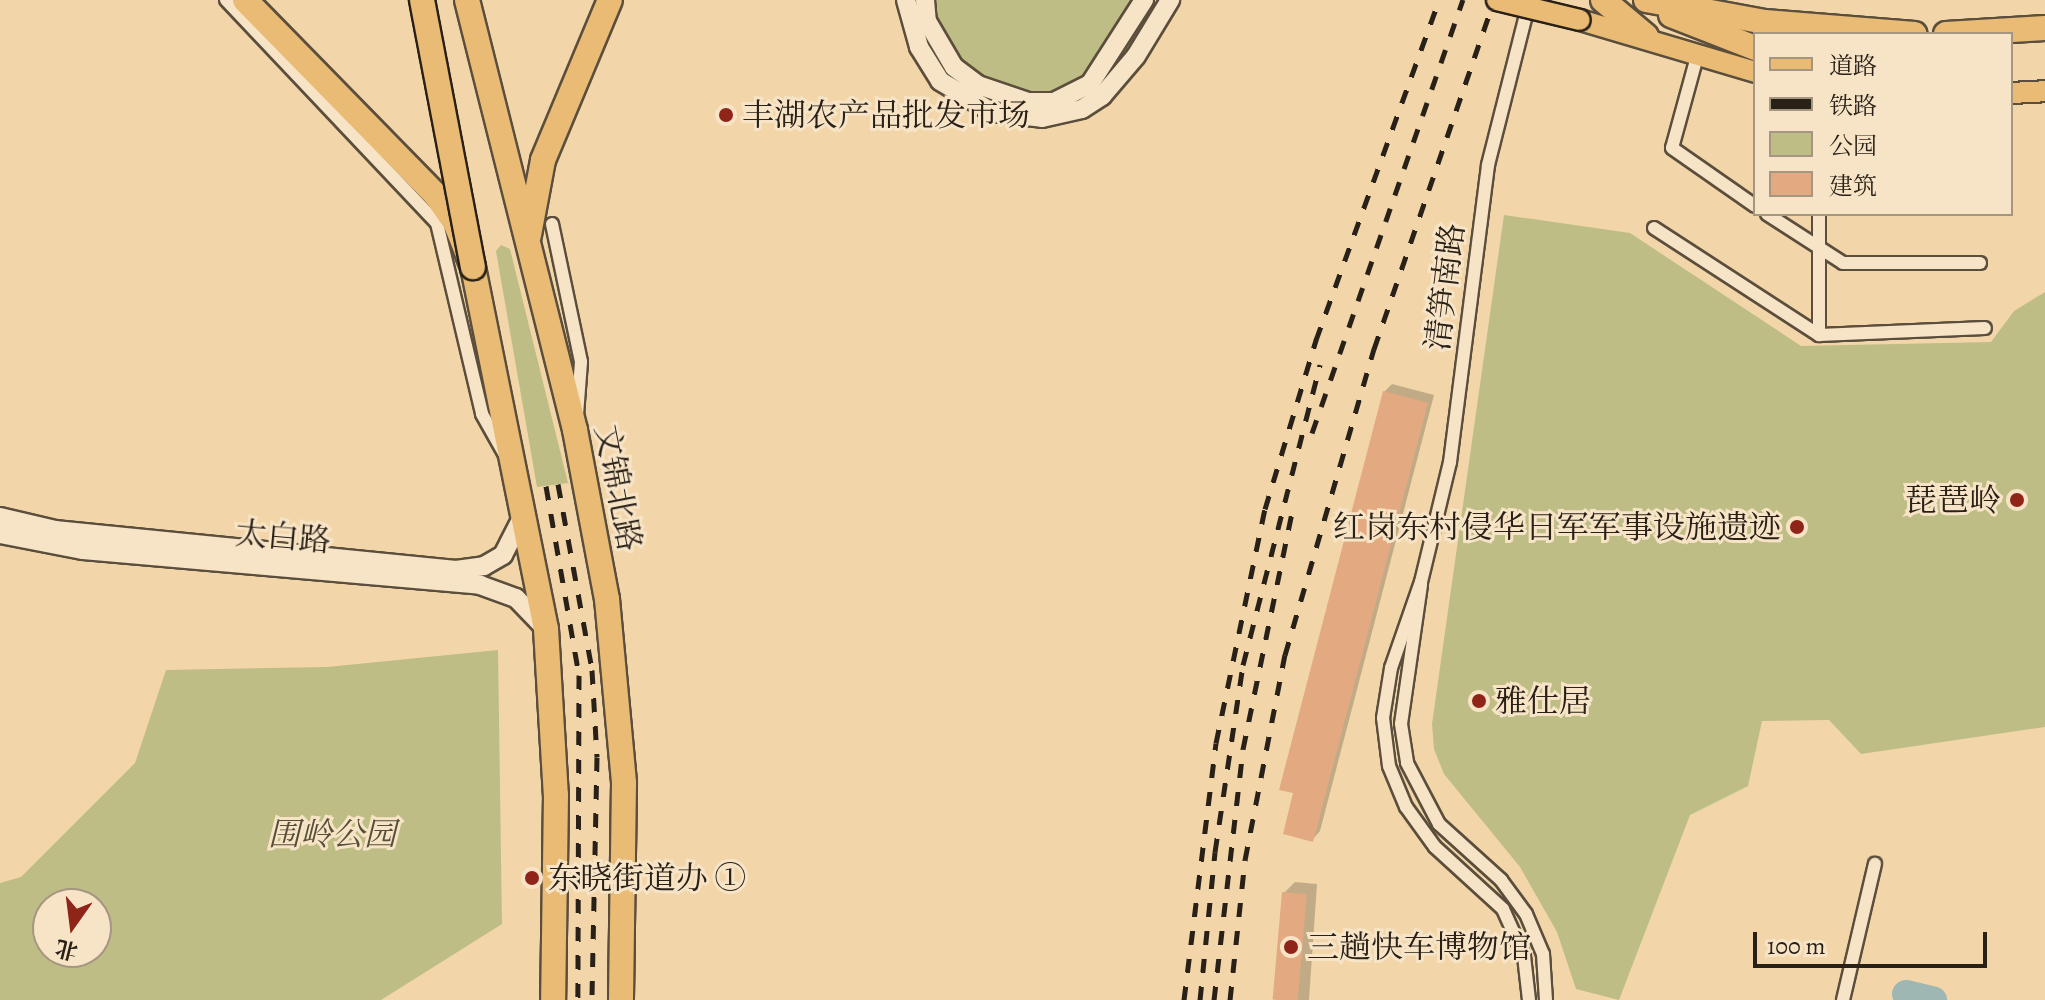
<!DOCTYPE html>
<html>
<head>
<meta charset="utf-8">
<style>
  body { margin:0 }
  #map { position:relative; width:2045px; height:1000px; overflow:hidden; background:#f2d6a9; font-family:Alegreya,"Noto Serif SC",serif }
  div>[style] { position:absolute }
  .green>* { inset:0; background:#bebd85 }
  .shadow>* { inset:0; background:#0003 }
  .river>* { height:28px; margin:-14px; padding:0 14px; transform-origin:14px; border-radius:14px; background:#9eb7b2 }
  .building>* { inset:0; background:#e3aa81; transform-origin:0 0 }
  .roads { filter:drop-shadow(2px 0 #5b4e3c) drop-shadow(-2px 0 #5b4e3c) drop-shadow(0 2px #5b4e3c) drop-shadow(0 -2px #5b4e3c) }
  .street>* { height:12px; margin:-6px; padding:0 6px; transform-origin:6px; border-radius:6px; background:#f7e4c7 }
  .secondary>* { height:18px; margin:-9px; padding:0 9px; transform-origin:9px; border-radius:9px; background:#f7e4c7 }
  .primary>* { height:20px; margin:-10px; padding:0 10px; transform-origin:10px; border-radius:10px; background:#e9bb74 }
  .highway>* { height:24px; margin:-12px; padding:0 12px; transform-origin:12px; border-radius:12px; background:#e9bb74 }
  .rail>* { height:5px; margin-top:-2.5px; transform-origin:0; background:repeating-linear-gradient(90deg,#292017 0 14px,transparent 0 28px) }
  .bridges { filter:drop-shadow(2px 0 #292017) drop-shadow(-2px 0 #292017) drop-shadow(0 2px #292017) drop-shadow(0 -2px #292017) }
  .primary-bridge>* { height:20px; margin:-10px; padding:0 10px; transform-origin:10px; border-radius:10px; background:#e9bb74 }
  .highway-bridge>* { height:24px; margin:-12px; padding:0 12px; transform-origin:12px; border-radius:12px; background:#e9bb74 }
  .dots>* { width:22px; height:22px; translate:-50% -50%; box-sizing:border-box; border:4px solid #f7e4c7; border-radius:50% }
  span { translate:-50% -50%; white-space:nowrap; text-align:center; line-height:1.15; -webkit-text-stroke:6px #f7e4c7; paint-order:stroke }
  .poi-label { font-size:32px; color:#292017 }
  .left { translate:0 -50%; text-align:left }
  .right { translate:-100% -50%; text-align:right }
  .street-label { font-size:32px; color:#292017 }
  .park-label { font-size:32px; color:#564f38; font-style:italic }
  .legend { position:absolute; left:1753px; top:32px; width:260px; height:184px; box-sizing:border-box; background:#f7e4c7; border:2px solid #a59681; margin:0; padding:10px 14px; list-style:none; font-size:24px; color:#292017 }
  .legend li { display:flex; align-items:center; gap:16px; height:40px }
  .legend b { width:40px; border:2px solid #a59681 }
  .north { position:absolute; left:32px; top:888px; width:80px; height:80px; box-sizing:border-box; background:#f7e4c7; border:2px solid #a59681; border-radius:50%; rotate:194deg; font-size:22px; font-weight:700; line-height:32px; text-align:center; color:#292017 }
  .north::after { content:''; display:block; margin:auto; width:28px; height:36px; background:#8f2418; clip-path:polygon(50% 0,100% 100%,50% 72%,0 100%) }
  .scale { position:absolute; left:1753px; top:932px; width:234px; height:36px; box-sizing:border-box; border:4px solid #292017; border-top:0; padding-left:10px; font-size:24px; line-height:28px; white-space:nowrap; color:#292017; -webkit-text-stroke:6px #f7e4c7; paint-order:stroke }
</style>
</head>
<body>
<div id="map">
  <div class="green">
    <i style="clip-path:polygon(931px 0,1133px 0,1090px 71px,1056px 94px,1031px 96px,983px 80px,959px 62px,932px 16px)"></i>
    <i style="clip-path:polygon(1504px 215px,1630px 233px,1801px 346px,1991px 342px,2014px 311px,2045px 292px,2045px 727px,1861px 754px,1829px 720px,1762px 721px,1748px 786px,1690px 815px,1619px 1000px,1576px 989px,1557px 932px,1520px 867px,1444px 774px,1434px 749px,1432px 724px)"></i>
    <i style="clip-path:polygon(501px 245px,510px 249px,568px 483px,537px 487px,496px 251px)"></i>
    <i style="clip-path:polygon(evenodd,498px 650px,502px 924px,381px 1000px,0 1000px,0 883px,21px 877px,135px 763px,166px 670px,327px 667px,498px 650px,48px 904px,96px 904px,96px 952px,48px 952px,48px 904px)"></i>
  </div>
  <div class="shadow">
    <i style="clip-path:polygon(1392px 384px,1434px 395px,1320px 831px,1313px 839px,1384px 392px)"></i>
    <i style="clip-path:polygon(1295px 882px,1317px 884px,1309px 1000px,1276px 1000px,1284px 893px)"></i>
  </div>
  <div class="river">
    <i style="left:1906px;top:994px;width:28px;rotate:13deg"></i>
  </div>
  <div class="building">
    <i style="clip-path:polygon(1383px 391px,1428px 403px,1313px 842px,1283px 834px,1293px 793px,1279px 790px)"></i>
    <i style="left:1282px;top:892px;width:25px;height:108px;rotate:5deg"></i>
  </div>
  <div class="roads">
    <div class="street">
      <i style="left:226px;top:0;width:307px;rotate:46.6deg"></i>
      <i style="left:437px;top:223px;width:196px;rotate:76.7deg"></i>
      <i style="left:482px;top:414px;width:45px;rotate:60.6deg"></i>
      <i style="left:1698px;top:53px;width:98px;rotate:105.3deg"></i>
      <i style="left:1672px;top:148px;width:101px;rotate:34.9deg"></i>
      <i style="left:1767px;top:214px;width:90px;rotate:32.8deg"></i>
      <i style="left:1843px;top:263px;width:137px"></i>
      <i style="left:552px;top:224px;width:141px;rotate:78.1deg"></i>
      <i style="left:581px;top:362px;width:53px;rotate:94.3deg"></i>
      <i style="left:1654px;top:228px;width:197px;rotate:33deg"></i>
      <i style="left:1819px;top:335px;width:166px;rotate:-2.4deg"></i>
      <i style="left:1819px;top:335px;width:121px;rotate:-90deg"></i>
      <i style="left:1421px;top:585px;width:140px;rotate:98.2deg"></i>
      <i style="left:1401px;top:724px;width:39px;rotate:81deg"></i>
      <i style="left:1407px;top:763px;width:69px;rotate:62.3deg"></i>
      <i style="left:1439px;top:824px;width:84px;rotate:42.1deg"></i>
      <i style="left:1501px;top:880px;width:42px;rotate:53.7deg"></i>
      <i style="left:1526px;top:914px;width:43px;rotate:67deg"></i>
      <i style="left:1543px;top:954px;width:46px;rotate:86.3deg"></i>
      <i style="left:1529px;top:1000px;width:44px;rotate:-96.5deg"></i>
      <i style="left:1524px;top:956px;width:51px;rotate:-114.1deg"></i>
      <i style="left:1503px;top:909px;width:92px;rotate:-137.6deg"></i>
      <i style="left:1435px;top:847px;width:49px;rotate:-125.9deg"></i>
      <i style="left:1406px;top:807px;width:44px;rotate:-112.5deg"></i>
      <i style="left:1389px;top:766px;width:48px;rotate:-97.1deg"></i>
      <i style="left:1383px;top:718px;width:51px;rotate:-80.9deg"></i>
      <i style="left:1391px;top:668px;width:91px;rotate:-70.8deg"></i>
      <i style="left:1421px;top:582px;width:123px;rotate:-76.4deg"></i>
      <i style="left:1450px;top:462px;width:299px;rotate:-82.7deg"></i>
      <i style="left:1488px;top:165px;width:167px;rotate:-75.8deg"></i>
      <i style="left:1843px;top:1000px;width:140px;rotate:-76.8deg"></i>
    </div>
    <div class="secondary">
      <i style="left:906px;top:0;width:49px;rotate:74.5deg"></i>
      <i style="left:919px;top:47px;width:40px;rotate:58deg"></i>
      <i style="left:940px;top:81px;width:61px;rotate:30.8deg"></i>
      <i style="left:992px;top:112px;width:50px;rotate:6.8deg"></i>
      <i style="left:1042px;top:118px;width:41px;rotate:-12.7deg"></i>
      <i style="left:1082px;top:109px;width:24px;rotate:-33deg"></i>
      <i style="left:1102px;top:96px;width:52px;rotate:-49.6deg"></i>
      <i style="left:1136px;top:56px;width:66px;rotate:-58.7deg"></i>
      <i style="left:925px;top:0;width:21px;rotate:85deg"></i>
      <i style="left:927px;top:21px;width:53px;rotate:59.6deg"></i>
      <i style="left:954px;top:67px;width:30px;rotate:37deg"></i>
      <i style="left:978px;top:85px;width:53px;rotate:18.8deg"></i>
      <i style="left:1028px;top:102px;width:26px"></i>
      <i style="left:1054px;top:102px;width:40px;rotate:-26.6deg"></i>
      <i style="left:1090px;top:84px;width:100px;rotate:-57.3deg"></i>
      <i style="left:0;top:517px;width:57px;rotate:13.3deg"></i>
      <i style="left:55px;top:530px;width:403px;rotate:5.7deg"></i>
      <i style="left:456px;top:570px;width:28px;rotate:-8deg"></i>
      <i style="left:484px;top:566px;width:22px;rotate:-30deg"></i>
      <i style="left:503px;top:555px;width:44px;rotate:-62.9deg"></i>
      <i style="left:0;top:534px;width:85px;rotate:10.9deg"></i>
      <i style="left:83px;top:550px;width:399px;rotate:5deg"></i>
      <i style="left:480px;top:585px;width:38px;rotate:20deg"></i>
      <i style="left:516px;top:598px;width:43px;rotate:45.9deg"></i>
    </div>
    <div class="primary">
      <i style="left:1580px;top:20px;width:183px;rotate:16.5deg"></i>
      <i style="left:2011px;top:93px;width:34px;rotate:-3deg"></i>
    </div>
    <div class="highway">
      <i style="left:245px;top:0;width:273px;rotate:45.6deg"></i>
      <i style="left:436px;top:195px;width:33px;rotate:55deg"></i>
      <i style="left:455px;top:222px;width:48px;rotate:68.2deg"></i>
      <i style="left:473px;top:267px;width:369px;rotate:78.6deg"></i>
      <i style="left:546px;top:629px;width:166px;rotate:86.6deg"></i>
      <i style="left:556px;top:795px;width:205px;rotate:90.8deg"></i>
      <i style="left:467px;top:0;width:443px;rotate:75.9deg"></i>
      <i style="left:575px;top:430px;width:172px;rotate:79.3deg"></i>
      <i style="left:607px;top:599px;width:185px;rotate:84.7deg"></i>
      <i style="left:624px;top:783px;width:217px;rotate:90.8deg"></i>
      <i style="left:1603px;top:0;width:56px;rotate:39.9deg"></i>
      <i style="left:1646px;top:0;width:121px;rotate:10.5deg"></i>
      <i style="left:1765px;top:22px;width:150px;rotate:4.6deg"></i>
      <i style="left:1671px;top:15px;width:90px;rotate:21.4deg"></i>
      <i style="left:1946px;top:34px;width:99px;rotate:-3.5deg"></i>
      <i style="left:529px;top:235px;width:76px;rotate:-79.4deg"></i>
      <i style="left:543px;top:160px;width:173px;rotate:-67.3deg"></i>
    </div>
  </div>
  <div class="rail">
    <i style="left:1312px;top:433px;width:459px;rotate:-70.8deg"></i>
    <i style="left:558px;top:484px;width:189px;rotate:79.6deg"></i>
    <i style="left:592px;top:670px;width:87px;rotate:86.7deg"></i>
    <i style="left:597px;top:757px;width:243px;rotate:91.2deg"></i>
    <i style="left:546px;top:486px;width:192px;rotate:80.1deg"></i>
    <i style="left:579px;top:675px;width:325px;rotate:90.2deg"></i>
    <i style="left:1184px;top:1000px;width:259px;rotate:-82.9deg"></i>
    <i style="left:1216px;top:743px;width:239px;rotate:-78.2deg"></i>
    <i style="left:1265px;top:509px;width:177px;rotate:-73.2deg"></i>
    <i style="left:1316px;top:340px;width:362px;rotate:-70.1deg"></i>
    <i style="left:1200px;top:1000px;width:149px;rotate:-84.2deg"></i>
    <i style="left:1215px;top:852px;width:189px;rotate:-81.5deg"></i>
    <i style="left:1243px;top:665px;width:310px;rotate:-75.6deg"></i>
    <i style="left:1214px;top:1000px;width:253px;rotate:-83.4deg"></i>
    <i style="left:1243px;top:749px;width:247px;rotate:-78.3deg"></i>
    <i style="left:1230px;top:1000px;width:141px;rotate:-83.9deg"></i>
    <i style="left:1245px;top:860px;width:209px;rotate:-79deg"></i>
    <i style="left:1285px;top:655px;width:319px;rotate:-73.8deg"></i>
    <i style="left:1374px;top:349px;width:369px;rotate:-71deg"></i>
  </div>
  <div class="bridges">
    <div class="primary-bridge">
      <i style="left:1497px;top:0;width:85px;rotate:13.5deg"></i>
    </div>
    <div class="highway-bridge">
      <i style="left:422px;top:0;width:272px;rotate:79.2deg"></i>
    </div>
  </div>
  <div class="dots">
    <i style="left:726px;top:115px;background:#8f2418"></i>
    <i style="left:2017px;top:500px;background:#8f2418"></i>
    <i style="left:1797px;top:527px;background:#8f2418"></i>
    <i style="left:1479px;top:701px;background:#8f2418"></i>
    <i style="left:532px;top:878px;background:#8f2418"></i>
    <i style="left:1291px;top:947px;background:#8f2418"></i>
  </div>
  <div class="poi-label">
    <span class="left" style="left:742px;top:115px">丰湖农产品批发市场</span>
    <span class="right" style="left:2001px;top:500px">琵琶岭</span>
    <span class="right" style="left:1781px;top:527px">红岗东村侵华日军军事设施遗迹</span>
    <span class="left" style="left:1495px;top:701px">雅仕居</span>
    <span class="left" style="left:548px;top:878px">东晓街道办 ①</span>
    <span class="left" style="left:1307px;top:947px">三趟快车博物馆</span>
  </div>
  <div class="street-label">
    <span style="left:1445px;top:287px;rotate:-83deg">清笋南路</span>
    <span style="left:618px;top:488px;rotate:79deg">文锦北路</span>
    <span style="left:283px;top:537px;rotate:5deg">太白路</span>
  </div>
  <div class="park-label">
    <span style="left:332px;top:834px">围岭公园</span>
  </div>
  <ul class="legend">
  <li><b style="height:10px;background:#e9bb74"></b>道路</li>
  <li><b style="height:10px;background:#292017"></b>铁路</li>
  <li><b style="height:22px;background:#bebd85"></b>公园</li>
  <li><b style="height:22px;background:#e3aa81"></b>建筑</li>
  </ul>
  <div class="north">北</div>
  <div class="scale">100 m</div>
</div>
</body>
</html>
